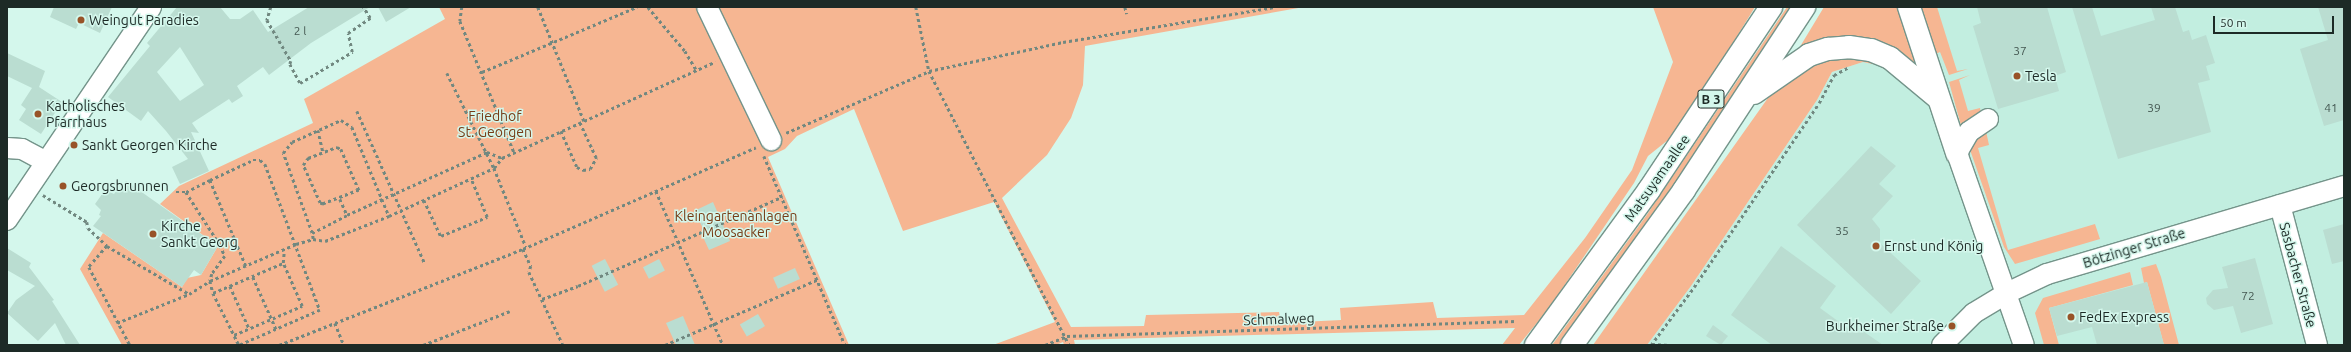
<!DOCTYPE html>
<html>
<head>
<meta charset="utf-8">
<style>
  body { margin:0 }
  #map { position:relative; width:2351px; height:352px; overflow:hidden; background:#d4f7ec; font-family:Ubuntu,sans-serif }
  div>[style] { position:absolute }
  .built>* { inset:0; background:#c2eee0 }
  .green>* { inset:0; background:#f6b692 }
  .building>* { inset:0; background:#baddd1; transform-origin:0 0 }
  .path>* { height:2.5px; margin-top:-1.25px; transform-origin:0; background:repeating-linear-gradient(90deg,#718880 0 3px,transparent 0 6px) }
  .roads { filter:drop-shadow(1px 0 #74948a) drop-shadow(-1px 0 #74948a) drop-shadow(0 1px #74948a) drop-shadow(0 -1px #74948a) }
  .minor>* { height:20px; margin:-10px; padding:0 10px; transform-origin:10px; border-radius:10px; background:#fff }
  .highway>* { height:22px; margin:-11px; padding:0 11px; transform-origin:11px; border-radius:11px; background:#fff }
  .dots>* { width:11px; height:11px; translate:-50% -50%; box-sizing:border-box; border:2px solid #d4f7ec; border-radius:50% }
  span { translate:-50% -50%; white-space:nowrap; text-align:center; line-height:1.15; -webkit-text-stroke:3px #d4f7ec; paint-order:stroke }
  .number-label { font-size:12px; color:#445751 }
  .number-label span { -webkit-text-stroke-width:0 }
  .shield-label span { padding:1px 3px; background:#d4f7ec; border:1px solid; border-radius:3px; -webkit-text-stroke-width:0 }
  .shield-label { font-size:13px; color:#1d2a26; font-weight:700 }
  .poi-label { font-size:14px; color:#1d2a26 }
  .left { translate:0 -50%; text-align:left }
  .right { translate:-100% -50%; text-align:right }
  .park-label { font-size:14px; color:#773c16 }
  .street-label { font-size:14px; color:#1d2a26 }
  .frame { position:absolute; inset:0; border:8px solid #1d2a26; pointer-events:none }
  .scale { position:absolute; left:2213px; top:16px; width:121px; height:18px; box-sizing:border-box; border:2px solid #1d2a26; border-top:0; padding-left:5px; font-size:12px; line-height:14px; white-space:nowrap; color:#1d2a26; -webkit-text-stroke:3px #d4f7ec; paint-order:stroke }
</style>
</head>
<body>
<div id="map">
  <div class="built">
    <i style="clip-path:polygon(1930px 7px,2344px 7px,2344px 345px,1647px 345px,1691px 286px,1817px 100px,1832px 72px,1863px 62px,1877px 65px,1899px 79px,1918px 62px,1943px 50px)"></i>
  </div>
  <div class="green">
    <i style="clip-path:polygon(439px 7px,1304px 7px,1085px 46px,1083px 85px,1071px 118px,1047px 155px,1002px 198px,1071px 327px,1144px 326px,1146px 315px,1279px 312px,1281px 323px,1341px 320px,1340px 308px,1433px 302px,1437px 318px,1524px 315px,1585px 238px,1632px 170px,1673px 62px,1653px 7px,1755px 7px,1678px 132px,1648px 156px,1634px 183px,1549px 308px,1519px 345px,1502px 345px,1515px 328px,1074px 340px,1075px 345px,1064px 345px,1063px 342px,1056px 345px,993px 345px,1055px 322px,994px 202px,903px 231px,854px 109px,797px 136px,785px 149px,768px 157px,849px 345px,122px 345px,80px 269px,103px 233px,182px 287px,187px 278px,201px 275px,218px 246px,160px 204px,179px 186px,313px 123px,304px 99px,445px 19px)"></i>
    <i style="clip-path:polygon(1787px 7px,1794px 7px,1650px 223px,1561px 345px,1552px 345px,1646px 216px)"></i>
    <i style="clip-path:polygon(1824px 7px,1937px 7px,1957px 71px,1968px 69px,1949px 75px,1940px 52px,1918px 62px,1902px 79px,1877px 65px,1863px 62px,1832px 72px,1817px 100px,1691px 286px,1647px 345px,1593px 345px,1775px 88px)"></i>
    <i style="clip-path:polygon(1970px 75px,1959px 80px,1968px 111px,1980px 108px,1981px 114px,1962px 129px,1949px 82px)"></i>
    <i style="clip-path:polygon(1986px 131px,1989px 145px,1978px 148px,2008px 250px,2095px 224px,2100px 239px,2015px 264px,2004px 247px,1968px 144px)"></i>
    <i style="clip-path:polygon(2156px 264px,2161px 277px,2179px 345px,2164px 345px,2147px 282px,2144px 283px,2141px 268px)"></i>
    <i style="clip-path:polygon(2130px 272px,2133px 285px,2049px 308px,2059px 345px,2044px 345px,2035px 313px,2043px 298px)"></i>
  </div>
  <div class="building">
    <i style="clip-path:polygon(54px 7px,112px 7px,100px 33px,79px 23px,76px 29px,50px 17px)"></i>
    <i style="clip-path:polygon(evenodd,177px 7px,220px 7px,230px 19px,240px 19px,253px 10px,268px 32px,309px 7px,370px 7px,311px 43px,269px 75px,263px 67px,237px 86px,243px 96px,232px 103px,229px 99px,192px 123px,199px 133px,191px 132px,209px 171px,180px 184px,172px 167px,188px 159px,166px 131px,148px 111px,141px 121px,108px 97px,150px 46px,147px 43px,177px 7px,180px 47px,204px 85px,180px 101px,157px 72px,180px 47px)"></i>
    <i style="clip-path:polygon(378px 7px,411px 7px,386px 22px)"></i>
    <i style="clip-path:polygon(1977px 7px,2047px 7px,2066px 72px,2055px 76px,2059px 91px,1998px 109px,1973px 26px,1981px 23px)"></i>
    <i style="clip-path:polygon(2072px 7px,2092px 7px,2101px 36px,2155px 20px,2151px 7px,2175px 7px,2183px 32px,2189px 30px,2192px 40px,2206px 35px,2215px 63px,2206px 66px,2210px 80px,2198px 83px,2211px 132px,2118px 159px)"></i>
    <i style="clip-path:polygon(2318px 7px,2344px 7px,2344px 120px,2324px 126px,2300px 49px,2328px 40px)"></i>
    <i style="clip-path:polygon(7px 53px,45px 71px,39px 87px,62px 102px,41px 134px,19px 120px,26px 109px,21px 105px,32px 88px,7px 76px)"></i>
    <i style="clip-path:polygon(1871px 146px,1896px 166px,1879px 184px,1893px 196px,1872px 219px,1880px 229px,1880px 243px,1921px 281px,1891px 314px,1797px 225px)"></i>
    <i style="clip-path:polygon(126px 181px,218px 246px,201px 275px,194px 270px,182px 287px,93px 226px,101px 216px,99px 215px,101px 210px,95px 204px,105px 190px,114px 194px,117px 190px,119px 191px)"></i>
    <i style="clip-path:polygon(713px 202px,730px 241px,709px 250px,703px 237px,707px 236px,694px 211px)"></i>
    <i style="clip-path:polygon(2344px 224px,2344px 261px,2332px 264px,2323px 230px)"></i>
    <i style="clip-path:polygon(1781px 246px,1836px 286px,1820px 308px,1853px 332px,1857px 327px,1883px 345px,1772px 345px,1731px 315px)"></i>
    <i style="clip-path:polygon(7px 248px,31px 263px,29px 267px,54px 300px,52px 301px,80px 345px,66px 345px,55px 323px,38px 341px,7px 313px,16px 300px,35px 286px,7px 270px)"></i>
    <i style="clip-path:polygon(2255px 258px,2273px 324px,2241px 333px,2233px 306px,2214px 310px,2207px 304px,2206px 298px,2213px 290px,2228px 288px,2222px 267px)"></i>
    <i style="left:605px;top:259px;width:29px;height:15px;rotate:63deg"></i>
    <i style="left:659px;top:259px;width:13px;height:18px;rotate:63deg"></i>
    <i style="left:795px;top:268px;width:12px;height:24px;rotate:66deg"></i>
    <i style="clip-path:polygon(2147px 282px,2164px 345px,2097px 345px,2092px 327px,2057px 336px,2049px 308px)"></i>
    <i style="left:758px;top:314px;width:14px;height:21px;rotate:60deg"></i>
    <i style="clip-path:polygon(683px 316px,695px 345px,676px 345px,666px 323px)"></i>
    <i style="clip-path:polygon(1713px 325px,1728px 336px,1721px 345px,1706px 336px)"></i>
  </div>
  <div class="path">
    <i style="left:271px;top:7px;width:14px;rotate:107deg"></i>
    <i style="left:267px;top:20px;width:48px;rotate:59.7deg"></i>
    <i style="left:291px;top:61px;width:3px;rotate:108deg"></i>
    <i style="left:290px;top:64px;width:21px;rotate:62deg"></i>
    <i style="left:300px;top:83px;width:61px;rotate:-30.8deg"></i>
    <i style="left:352px;top:52px;width:19px;rotate:-102deg"></i>
    <i style="left:348px;top:33px;width:27px;rotate:-34deg"></i>
    <i style="left:370px;top:18px;width:13px;rotate:-122deg"></i>
    <i style="left:462px;top:7px;width:14px;rotate:98deg"></i>
    <i style="left:460px;top:21px;width:142px;rotate:67.6deg"></i>
    <i style="left:538px;top:7px;width:123px;rotate:68deg"></i>
    <i style="left:648px;top:7px;width:57px;rotate:49.9deg"></i>
    <i style="left:685px;top:51px;width:23px;rotate:59deg"></i>
    <i style="left:916px;top:7px;width:65px;rotate:78.5deg"></i>
    <i style="left:929px;top:71px;width:308px;rotate:62.9deg"></i>
    <i style="left:1125px;top:7px;width:7px;rotate:74deg"></i>
    <i style="left:482px;top:72px;width:168px;rotate:-22.8deg"></i>
    <i style="left:447px;top:73px;width:106px;rotate:63.7deg"></i>
    <i style="left:494px;top:168px;width:85px;rotate:67.9deg"></i>
    <i style="left:357px;top:111px;width:167px;rotate:66deg"></i>
    <i style="left:318px;top:130px;width:22px;rotate:77deg"></i>
    <i style="left:561px;top:131px;width:39px;rotate:66deg"></i>
    <i style="left:577px;top:167px;width:7px;rotate:27deg"></i>
    <i style="left:583px;top:170px;width:7px;rotate:-8deg"></i>
    <i style="left:590px;top:169px;width:13px;rotate:-61deg"></i>
    <i style="left:596px;top:158px;width:38px;rotate:-115deg"></i>
    <i style="left:786px;top:133px;width:156px;rotate:-23.4deg"></i>
    <i style="left:929px;top:71px;width:137px;rotate:-12.2deg"></i>
    <i style="left:1063px;top:42px;width:214px;rotate:-9.4deg"></i>
    <i style="left:337px;top:147px;width:4px;rotate:27deg"></i>
    <i style="left:341px;top:149px;width:45px;rotate:66.3deg"></i>
    <i style="left:359px;top:190px;width:39px;rotate:159deg"></i>
    <i style="left:323px;top:204px;width:3px;rotate:-162deg"></i>
    <i style="left:320px;top:203px;width:42px;rotate:-114.1deg"></i>
    <i style="left:303px;top:165px;width:9px;rotate:-54deg"></i>
    <i style="left:308px;top:158px;width:31px;rotate:-21deg"></i>
    <i style="left:764px;top:156px;width:206px;rotate:66.8deg"></i>
    <i style="left:210px;top:180px;width:47px;rotate:-24.9deg"></i>
    <i style="left:253px;top:160px;width:7px"></i>
    <i style="left:260px;top:160px;width:6px;rotate:39deg"></i>
    <i style="left:265px;top:164px;width:156px;rotate:69.4deg"></i>
    <i style="left:320px;top:310px;width:87px;rotate:156.4deg"></i>
    <i style="left:656px;top:191px;width:168px;rotate:66.5deg"></i>
    <i style="left:176px;top:192px;width:10px"></i>
    <i style="left:186px;top:192px;width:27px;rotate:-27deg"></i>
    <i style="left:210px;top:180px;width:93px;rotate:67.3deg"></i>
    <i style="left:186px;top:192px;width:63px;rotate:57.3deg"></i>
    <i style="left:220px;top:245px;width:12px;rotate:66deg"></i>
    <i style="left:225px;top:256px;width:22px;rotate:126deg"></i>
    <i style="left:212px;top:274px;width:7px;rotate:106deg"></i>
    <i style="left:210px;top:281px;width:12px;rotate:76deg"></i>
    <i style="left:213px;top:293px;width:76px;rotate:-23.2deg"></i>
    <i style="left:43px;top:195px;width:52px;rotate:31.5deg"></i>
    <i style="left:87px;top:222px;width:6px;rotate:81deg"></i>
    <i style="left:88px;top:228px;width:26px;rotate:43deg"></i>
    <i style="left:107px;top:246px;width:95px;rotate:30.3deg"></i>
    <i style="left:340px;top:199px;width:17px;rotate:66deg"></i>
    <i style="left:424px;top:200px;width:40px;rotate:65deg"></i>
    <i style="left:441px;top:236px;width:50px;rotate:-22.4deg"></i>
    <i style="left:487px;top:217px;width:41px;rotate:-112.8deg"></i>
    <i style="left:312px;top:233px;width:85px;rotate:-109.9deg"></i>
    <i style="left:283px;top:153px;width:14px;rotate:-51deg"></i>
    <i style="left:292px;top:142px;width:54px;rotate:-24.2deg"></i>
    <i style="left:341px;top:120px;width:13px;rotate:32deg"></i>
    <i style="left:352px;top:127px;width:96px;rotate:67.4deg"></i>
    <i style="left:313px;top:239px;width:6px;rotate:-99deg"></i>
    <i style="left:312px;top:233px;width:39px;rotate:-27deg"></i>
    <i style="left:347px;top:215px;width:154px;rotate:-24.2deg"></i>
    <i style="left:487px;top:152px;width:16px;rotate:22deg"></i>
    <i style="left:107px;top:246px;width:28px;rotate:131deg"></i>
    <i style="left:89px;top:267px;width:88px;rotate:62.3deg"></i>
    <i style="left:523px;top:249px;width:19px;rotate:65deg"></i>
    <i style="left:531px;top:266px;width:6px;rotate:108deg"></i>
    <i style="left:529px;top:272px;width:81px;rotate:65deg"></i>
    <i style="left:253px;top:277px;width:57px;rotate:66.1deg"></i>
    <i style="left:230px;top:286px;width:46px;rotate:65.7deg"></i>
    <i style="left:213px;top:293px;width:58px;rotate:63.4deg"></i>
    <i style="left:542px;top:299px;width:38px;rotate:-20deg"></i>
    <i style="left:578px;top:286px;width:223px;rotate:-23.6deg"></i>
    <i style="left:117px;top:323px;width:78px;rotate:-21.9deg"></i>
    <i style="left:189px;top:294px;width:25px;rotate:-32deg"></i>
    <i style="left:210px;top:281px;width:94px;rotate:-23.3deg"></i>
    <i style="left:296px;top:244px;width:18px;rotate:-16deg"></i>
    <i style="left:313px;top:239px;width:12px;rotate:9deg"></i>
    <i style="left:325px;top:241px;width:69px;rotate:-21.3deg"></i>
    <i style="left:389px;top:216px;width:115px;rotate:-24.6deg"></i>
    <i style="left:494px;top:168px;width:13px;rotate:-51deg"></i>
    <i style="left:502px;top:158px;width:234px;rotate:-24.3deg"></i>
    <i style="left:335px;top:323px;width:24px;rotate:68deg"></i>
    <i style="left:234px;top:335px;width:74px;rotate:-23.1deg"></i>
    <i style="left:302px;top:306px;width:47px;rotate:-113.8deg"></i>
    <i style="left:283px;top:263px;width:12px;rotate:-85deg"></i>
    <i style="left:1652px;top:344px;width:18px;rotate:3deg"></i>
    <i style="left:279px;top:345px;width:262px;rotate:-21.5deg"></i>
    <i style="left:523px;top:249px;width:254px;rotate:-23.6deg"></i>
    <i style="left:423px;top:345px;width:93px;rotate:-21.3deg"></i>
    <i style="left:665px;top:345px;width:165px;rotate:-23.2deg"></i>
    <i style="left:1045px;top:345px;width:24px;rotate:-22deg"></i>
    <i style="left:1067px;top:336px;width:449px;rotate:-1.9deg"></i>
    <i style="left:1651px;top:345px;width:72px;rotate:-53.4deg"></i>
    <i style="left:1694px;top:287px;width:222px;rotate:-55.8deg"></i>
    <i style="left:1819px;top:103px;width:32px;rotate:-62deg"></i>
    <i style="left:1834px;top:75px;width:17px;rotate:-28deg"></i>
  </div>
  <div class="roads">
    <div class="minor">
      <i style="left:707px;top:7px;width:148px;rotate:64.3deg"></i>
      <i style="left:1988px;top:119px;width:23px;rotate:146deg"></i>
      <i style="left:1969px;top:132px;width:24px;rotate:120deg"></i>
      <i style="left:1957px;top:153px;width:203px;rotate:70.8deg"></i>
      <i style="left:7px;top:148px;width:15px;rotate:4deg"></i>
      <i style="left:22px;top:149px;width:27px;rotate:28deg"></i>
      <i style="left:2280px;top:205px;width:145px;rotate:75.2deg"></i>
      <i style="left:7px;top:220px;width:257px;rotate:-55.9deg"></i>
      <i style="left:1942px;top:345px;width:45px;rotate:-45deg"></i>
      <i style="left:1974px;top:313px;width:39px;rotate:-31deg"></i>
      <i style="left:2007px;top:293px;width:44px;rotate:-25.4deg"></i>
      <i style="left:2047px;top:274px;width:310px;rotate:-16.5deg"></i>
    </div>
    <div class="highway">
      <i style="left:1909px;top:7px;width:154px;rotate:71.8deg"></i>
      <i style="left:1754px;top:93px;width:67px;rotate:-34.6deg"></i>
      <i style="left:1809px;top:55px;width:20px;rotate:-18deg"></i>
      <i style="left:1828px;top:49px;width:21px;rotate:-5deg"></i>
      <i style="left:1849px;top:47px;width:22px;rotate:8deg"></i>
      <i style="left:1871px;top:50px;width:21px;rotate:23deg"></i>
      <i style="left:1890px;top:58px;width:61px;rotate:39.7deg"></i>
      <i style="left:1536px;top:345px;width:192px;rotate:-53.9deg"></i>
      <i style="left:1649px;top:190px;width:220px;rotate:-56.3deg"></i>
      <i style="left:1572px;top:345px;width:191px;rotate:-54.1deg"></i>
      <i style="left:1684px;top:190px;width:219px;rotate:-56.7deg"></i>
    </div>
  </div>
  <div class="dots">
    <i style="left:81px;top:20px;background:#985328"></i>
    <i style="left:2017px;top:76px;background:#985328"></i>
    <i style="left:38px;top:114px;background:#985328"></i>
    <i style="left:74px;top:145px;background:#985328"></i>
    <i style="left:63px;top:186px;background:#985328"></i>
    <i style="left:153px;top:234px;background:#985328"></i>
    <i style="left:1876px;top:246px;background:#985328"></i>
    <i style="left:2071px;top:317px;background:#985328"></i>
    <i style="left:1952px;top:326px;background:#985328"></i>
  </div>
  <div class="number-label">
    <span style="left:300px;top:31px">2 l</span>
    <span style="left:2020px;top:51px">37</span>
    <span style="left:2154px;top:108px">39</span>
    <span style="left:2331px;top:108px">41</span>
    <span style="left:1842px;top:231px">35</span>
    <span style="left:2248px;top:296px">72</span>
  </div>
  <div class="shield-label">
    <span style="left:1711px;top:99px">B 3</span>
  </div>
  <div class="poi-label">
    <span class="left" style="left:89px;top:20px">Weingut Paradies</span>
    <span class="left" style="left:2025px;top:76px">Tesla</span>
    <span class="left" style="left:46px;top:114px">Katholisches<br>Pfarrhaus</span>
    <span class="left" style="left:82px;top:145px">Sankt Georgen Kirche</span>
    <span class="left" style="left:71px;top:186px">Georgsbrunnen</span>
    <span class="left" style="left:161px;top:234px">Kirche<br>Sankt Georg</span>
    <span class="left" style="left:1884px;top:246px">Ernst und König</span>
    <span class="left" style="left:2079px;top:317px">FedEx Express</span>
    <span class="right" style="left:1944px;top:326px">Burkheimer Straße</span>
  </div>
  <div class="park-label">
    <span style="left:495px;top:124px">Friedhof<br>St. Georgen</span>
    <span style="left:736px;top:224px">Kleingartenanlagen<br>Moosacker</span>
  </div>
  <div class="street-label">
    <span style="left:1657px;top:178px;rotate:-55deg">Matsuyamaallee</span>
    <span style="left:2134px;top:248px;rotate:-17deg">Bötzinger Straße</span>
    <span style="left:2298px;top:275px;rotate:75deg">Sasbacher Straße</span>
    <span style="left:1279px;top:319px;rotate:-2deg">Schmalweg</span>
  </div>
  <div class="frame"></div>
  <div class="scale">50 m</div>
</div>
</body>
</html>
